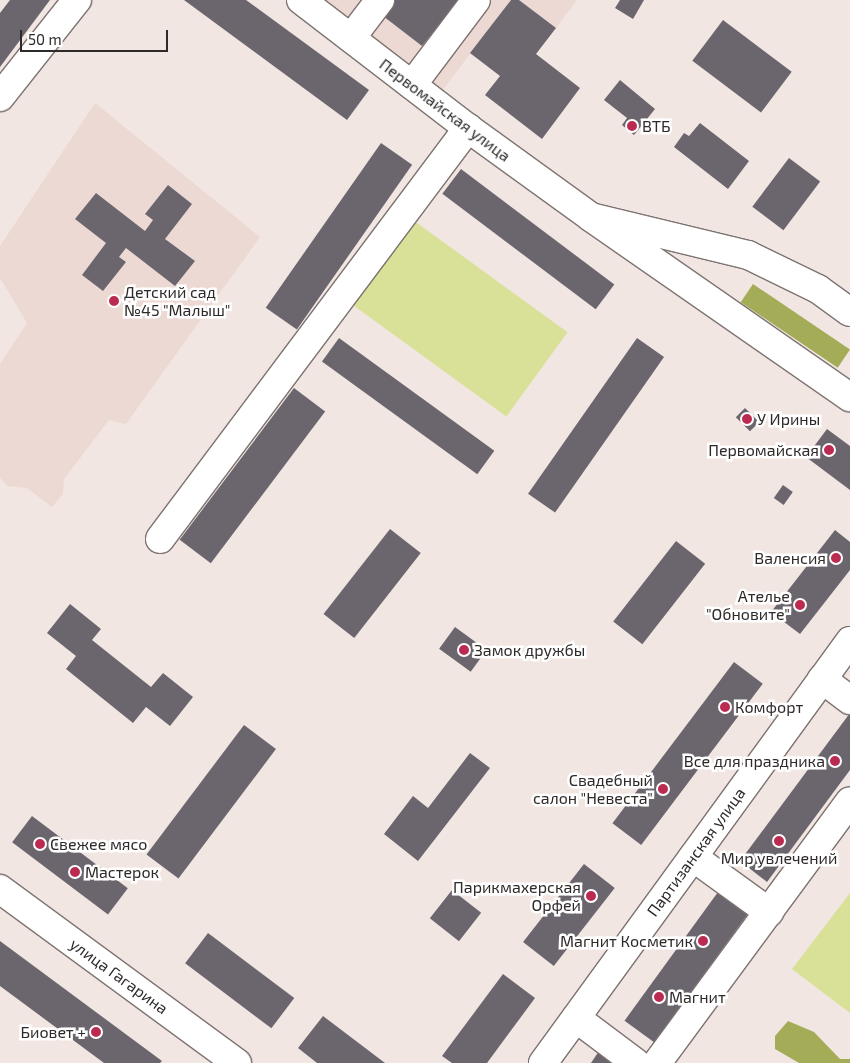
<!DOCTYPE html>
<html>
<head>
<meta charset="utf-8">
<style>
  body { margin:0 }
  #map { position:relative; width:850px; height:1063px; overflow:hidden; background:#f1e6e2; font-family:"Exo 2",sans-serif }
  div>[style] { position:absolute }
  .built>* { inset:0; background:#ecd9d3 }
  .green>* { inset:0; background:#d9e098; transform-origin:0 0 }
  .forest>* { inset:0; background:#a5ac58; transform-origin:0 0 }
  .building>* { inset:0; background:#6b666e; transform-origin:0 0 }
  .roads { filter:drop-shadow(1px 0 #7d7370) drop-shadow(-1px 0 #7d7370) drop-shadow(0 1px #7d7370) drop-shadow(0 -1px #7d7370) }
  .minor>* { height:28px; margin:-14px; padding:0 14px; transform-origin:14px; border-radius:14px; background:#fff }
  .major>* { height:28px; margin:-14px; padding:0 14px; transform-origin:14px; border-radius:14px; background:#fff }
  .dots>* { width:14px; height:14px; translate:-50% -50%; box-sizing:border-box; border:2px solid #fff; border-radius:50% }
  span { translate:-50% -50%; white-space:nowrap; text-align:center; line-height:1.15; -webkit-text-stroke:5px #fff; paint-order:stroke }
  .street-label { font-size:16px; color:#2e2a29 }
  .poi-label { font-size:16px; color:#2e2a29 }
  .left { translate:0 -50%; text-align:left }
  .right { translate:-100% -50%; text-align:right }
  .scale { position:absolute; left:20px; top:30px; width:148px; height:22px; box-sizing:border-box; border:2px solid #2e2a29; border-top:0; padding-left:6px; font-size:15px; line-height:18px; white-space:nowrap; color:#2e2a29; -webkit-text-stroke:4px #fff; paint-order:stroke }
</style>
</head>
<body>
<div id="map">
  <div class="built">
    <i style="clip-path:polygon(314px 0,511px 0,439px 95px)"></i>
    <i style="clip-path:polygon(519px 0,577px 0,556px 28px)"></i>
    <i style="clip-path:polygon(95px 103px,260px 237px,126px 424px,109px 420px,64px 479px,63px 494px,52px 507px,27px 488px,8px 486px,0 478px,0 364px,27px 323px,0 278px,0 246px)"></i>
  </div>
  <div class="green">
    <i style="left:413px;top:220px;width:191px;height:104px;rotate:36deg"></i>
    <i style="clip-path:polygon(850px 893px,850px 1013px,792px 969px)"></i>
  </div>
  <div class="forest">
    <i style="left:753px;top:284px;width:117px;height:22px;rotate:34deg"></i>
    <i style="clip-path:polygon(788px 1021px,814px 1032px,840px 1059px,850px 1059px,850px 1063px,799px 1063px,775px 1049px,775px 1036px)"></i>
  </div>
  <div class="building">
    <i style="clip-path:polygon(10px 0,50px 0,0 67px,0 13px)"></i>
    <i style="clip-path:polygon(184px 0,246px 0,369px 90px,347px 120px)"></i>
    <i style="clip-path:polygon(395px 0,459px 0,422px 46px,383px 16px)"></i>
    <i style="clip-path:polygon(511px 0,519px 0,556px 28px,536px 54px,580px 88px,542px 139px,485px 95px,500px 76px,470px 53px)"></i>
    <i style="clip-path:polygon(620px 0,644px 0,633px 19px,615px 8px)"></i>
    <i style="left:723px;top:20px;width:86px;height:51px;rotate:37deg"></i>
    <i style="clip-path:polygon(620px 80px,655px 109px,634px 135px,622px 125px,627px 118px,604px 100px)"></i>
    <i style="clip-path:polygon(700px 123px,749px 161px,728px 189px,674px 147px,684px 133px,689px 136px)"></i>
    <i style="left:381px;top:143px;width:38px;height:201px;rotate:35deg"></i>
    <i style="left:789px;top:158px;width:39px;height:61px;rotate:37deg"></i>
    <i style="left:461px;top:169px;width:192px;height:31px;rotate:37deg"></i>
    <i style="clip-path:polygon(168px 185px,192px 204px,165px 239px,195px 261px,175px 286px,126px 248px,119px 257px,126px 262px,103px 291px,82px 275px,106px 243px,75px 219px,96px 193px,145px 231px,153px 220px,145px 214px)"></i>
    <i style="left:339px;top:338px;width:192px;height:29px;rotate:36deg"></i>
    <i style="left:637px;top:338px;width:33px;height:190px;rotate:35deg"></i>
    <i style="left:294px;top:388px;width:39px;height:190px;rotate:37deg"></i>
    <i style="left:745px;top:408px;width:20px;height:13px;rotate:45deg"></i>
    <i style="clip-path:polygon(827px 429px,850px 446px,850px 490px,806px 457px)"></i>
    <i style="left:783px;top:485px;width:12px;height:16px;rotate:35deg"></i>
    <i style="left:390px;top:529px;width:39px;height:108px;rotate:38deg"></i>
    <i style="clip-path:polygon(835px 530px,850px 542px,850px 570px,800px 634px,771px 612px)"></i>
    <i style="left:676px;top:541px;width:37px;height:102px;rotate:38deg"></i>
    <i style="clip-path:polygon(70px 604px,101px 629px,92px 640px,151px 687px,163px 673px,193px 697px,170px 726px,146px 707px,133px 723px,66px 669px,76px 656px,47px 633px)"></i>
    <i style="left:455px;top:627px;width:39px;height:27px;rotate:36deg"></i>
    <i style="left:734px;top:662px;width:36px;height:202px;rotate:37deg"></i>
    <i style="clip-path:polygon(850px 713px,850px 770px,767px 882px,740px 861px)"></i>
    <i style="left:244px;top:725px;width:40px;height:162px;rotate:37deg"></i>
    <i style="clip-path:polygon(470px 753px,490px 768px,418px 861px,384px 834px,413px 796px,428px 808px)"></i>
    <i style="left:32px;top:816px;width:120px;height:33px;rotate:37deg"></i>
    <i style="left:584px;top:864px;width:39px;height:99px;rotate:38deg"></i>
    <i style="left:452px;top:890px;width:37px;height:36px;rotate:38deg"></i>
    <i style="left:718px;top:892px;width:37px;height:159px;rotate:36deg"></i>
    <i style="left:208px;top:933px;width:108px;height:38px;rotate:37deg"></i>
    <i style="clip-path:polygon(0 941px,162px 1061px,160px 1063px,104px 1063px,0 986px)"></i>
    <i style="clip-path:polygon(503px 974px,535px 998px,487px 1063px,452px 1063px,442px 1056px)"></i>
    <i style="clip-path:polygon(323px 1016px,385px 1063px,317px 1063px,298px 1048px)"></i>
    <i style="clip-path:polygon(599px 1051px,615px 1063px,591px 1063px)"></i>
  </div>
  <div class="roads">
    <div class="minor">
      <i style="left:351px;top:38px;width:48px;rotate:-52.7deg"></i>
      <i style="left:412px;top:85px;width:106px;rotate:-53deg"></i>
      <i style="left:0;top:97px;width:124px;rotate:-51.6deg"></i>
      <i style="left:592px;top:218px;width:314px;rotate:34.8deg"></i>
      <i style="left:160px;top:539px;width:514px;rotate:-53.15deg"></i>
      <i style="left:822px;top:679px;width:35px;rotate:37deg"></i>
      <i style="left:693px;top:857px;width:94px;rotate:35.9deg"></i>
      <i style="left:0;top:889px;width:294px;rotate:36.3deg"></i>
      <i style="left:576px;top:1018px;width:75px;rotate:36.9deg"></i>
      <i style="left:543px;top:1063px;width:522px;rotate:-53.96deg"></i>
      <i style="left:657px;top:1063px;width:325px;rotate:-53.6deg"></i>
    </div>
    <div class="major">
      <i style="left:301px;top:0;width:210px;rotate:37.5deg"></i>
      <i style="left:468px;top:128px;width:152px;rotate:35.9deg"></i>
      <i style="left:591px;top:217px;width:162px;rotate:13.6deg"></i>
      <i style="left:748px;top:255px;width:78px;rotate:25.9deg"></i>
      <i style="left:818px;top:289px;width:39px;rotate:36deg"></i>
    </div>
  </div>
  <div class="dots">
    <i style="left:632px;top:126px;background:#bb2b51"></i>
    <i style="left:114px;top:301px;background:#bb2b51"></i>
    <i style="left:747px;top:419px;background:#bb2b51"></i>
    <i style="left:829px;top:450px;background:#bb2b51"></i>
    <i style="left:836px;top:558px;background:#bb2b51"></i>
    <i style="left:800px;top:605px;background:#bb2b51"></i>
    <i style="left:464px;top:650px;background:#bb2b51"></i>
    <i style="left:725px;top:707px;background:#bb2b51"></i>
    <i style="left:835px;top:761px;background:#bb2b51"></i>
    <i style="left:663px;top:789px;background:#bb2b51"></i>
    <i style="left:779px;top:841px;background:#bb2b51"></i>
    <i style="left:40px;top:844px;background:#bb2b51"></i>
    <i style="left:75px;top:872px;background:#bb2b51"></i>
    <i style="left:591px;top:896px;background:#bb2b51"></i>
    <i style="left:703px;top:941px;background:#bb2b51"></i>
    <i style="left:659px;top:997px;background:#bb2b51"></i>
    <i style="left:96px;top:1032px;background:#bb2b51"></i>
  </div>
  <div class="street-label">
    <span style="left:445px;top:110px;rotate:37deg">Первомайская улица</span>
    <span style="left:696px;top:852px;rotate:-54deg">Партизанская улица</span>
    <span style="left:119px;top:976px;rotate:36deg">улица Гагарина</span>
  </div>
  <div class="poi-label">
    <span class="left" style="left:642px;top:126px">ВТБ</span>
    <span class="left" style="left:124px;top:301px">Детский сад<br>№45 "Малыш"</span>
    <span class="left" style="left:757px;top:419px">У Ирины</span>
    <span class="right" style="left:819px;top:450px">Первомайская</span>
    <span class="right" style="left:826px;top:558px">Валенсия</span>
    <span class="right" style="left:790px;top:605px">Ателье<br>"Обновите"</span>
    <span class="left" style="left:474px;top:650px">Замок дружбы</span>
    <span class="left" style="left:735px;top:707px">Комфорт</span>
    <span class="right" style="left:825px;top:761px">Все для праздника</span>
    <span class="right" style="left:653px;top:789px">Свадебный<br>салон "Невеста"</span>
    <span class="left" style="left:50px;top:844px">Свежее мясо</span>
    <span style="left:779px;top:858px">Мир увлечений</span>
    <span class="left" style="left:85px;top:872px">Мастерок</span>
    <span class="right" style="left:581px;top:896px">Парикмахерская<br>Орфей</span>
    <span class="right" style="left:693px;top:941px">Магнит Косметик</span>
    <span class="left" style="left:669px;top:997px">Магнит</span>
    <span class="right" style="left:86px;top:1032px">Биовет +</span>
  </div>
  <div class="scale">50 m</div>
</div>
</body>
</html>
